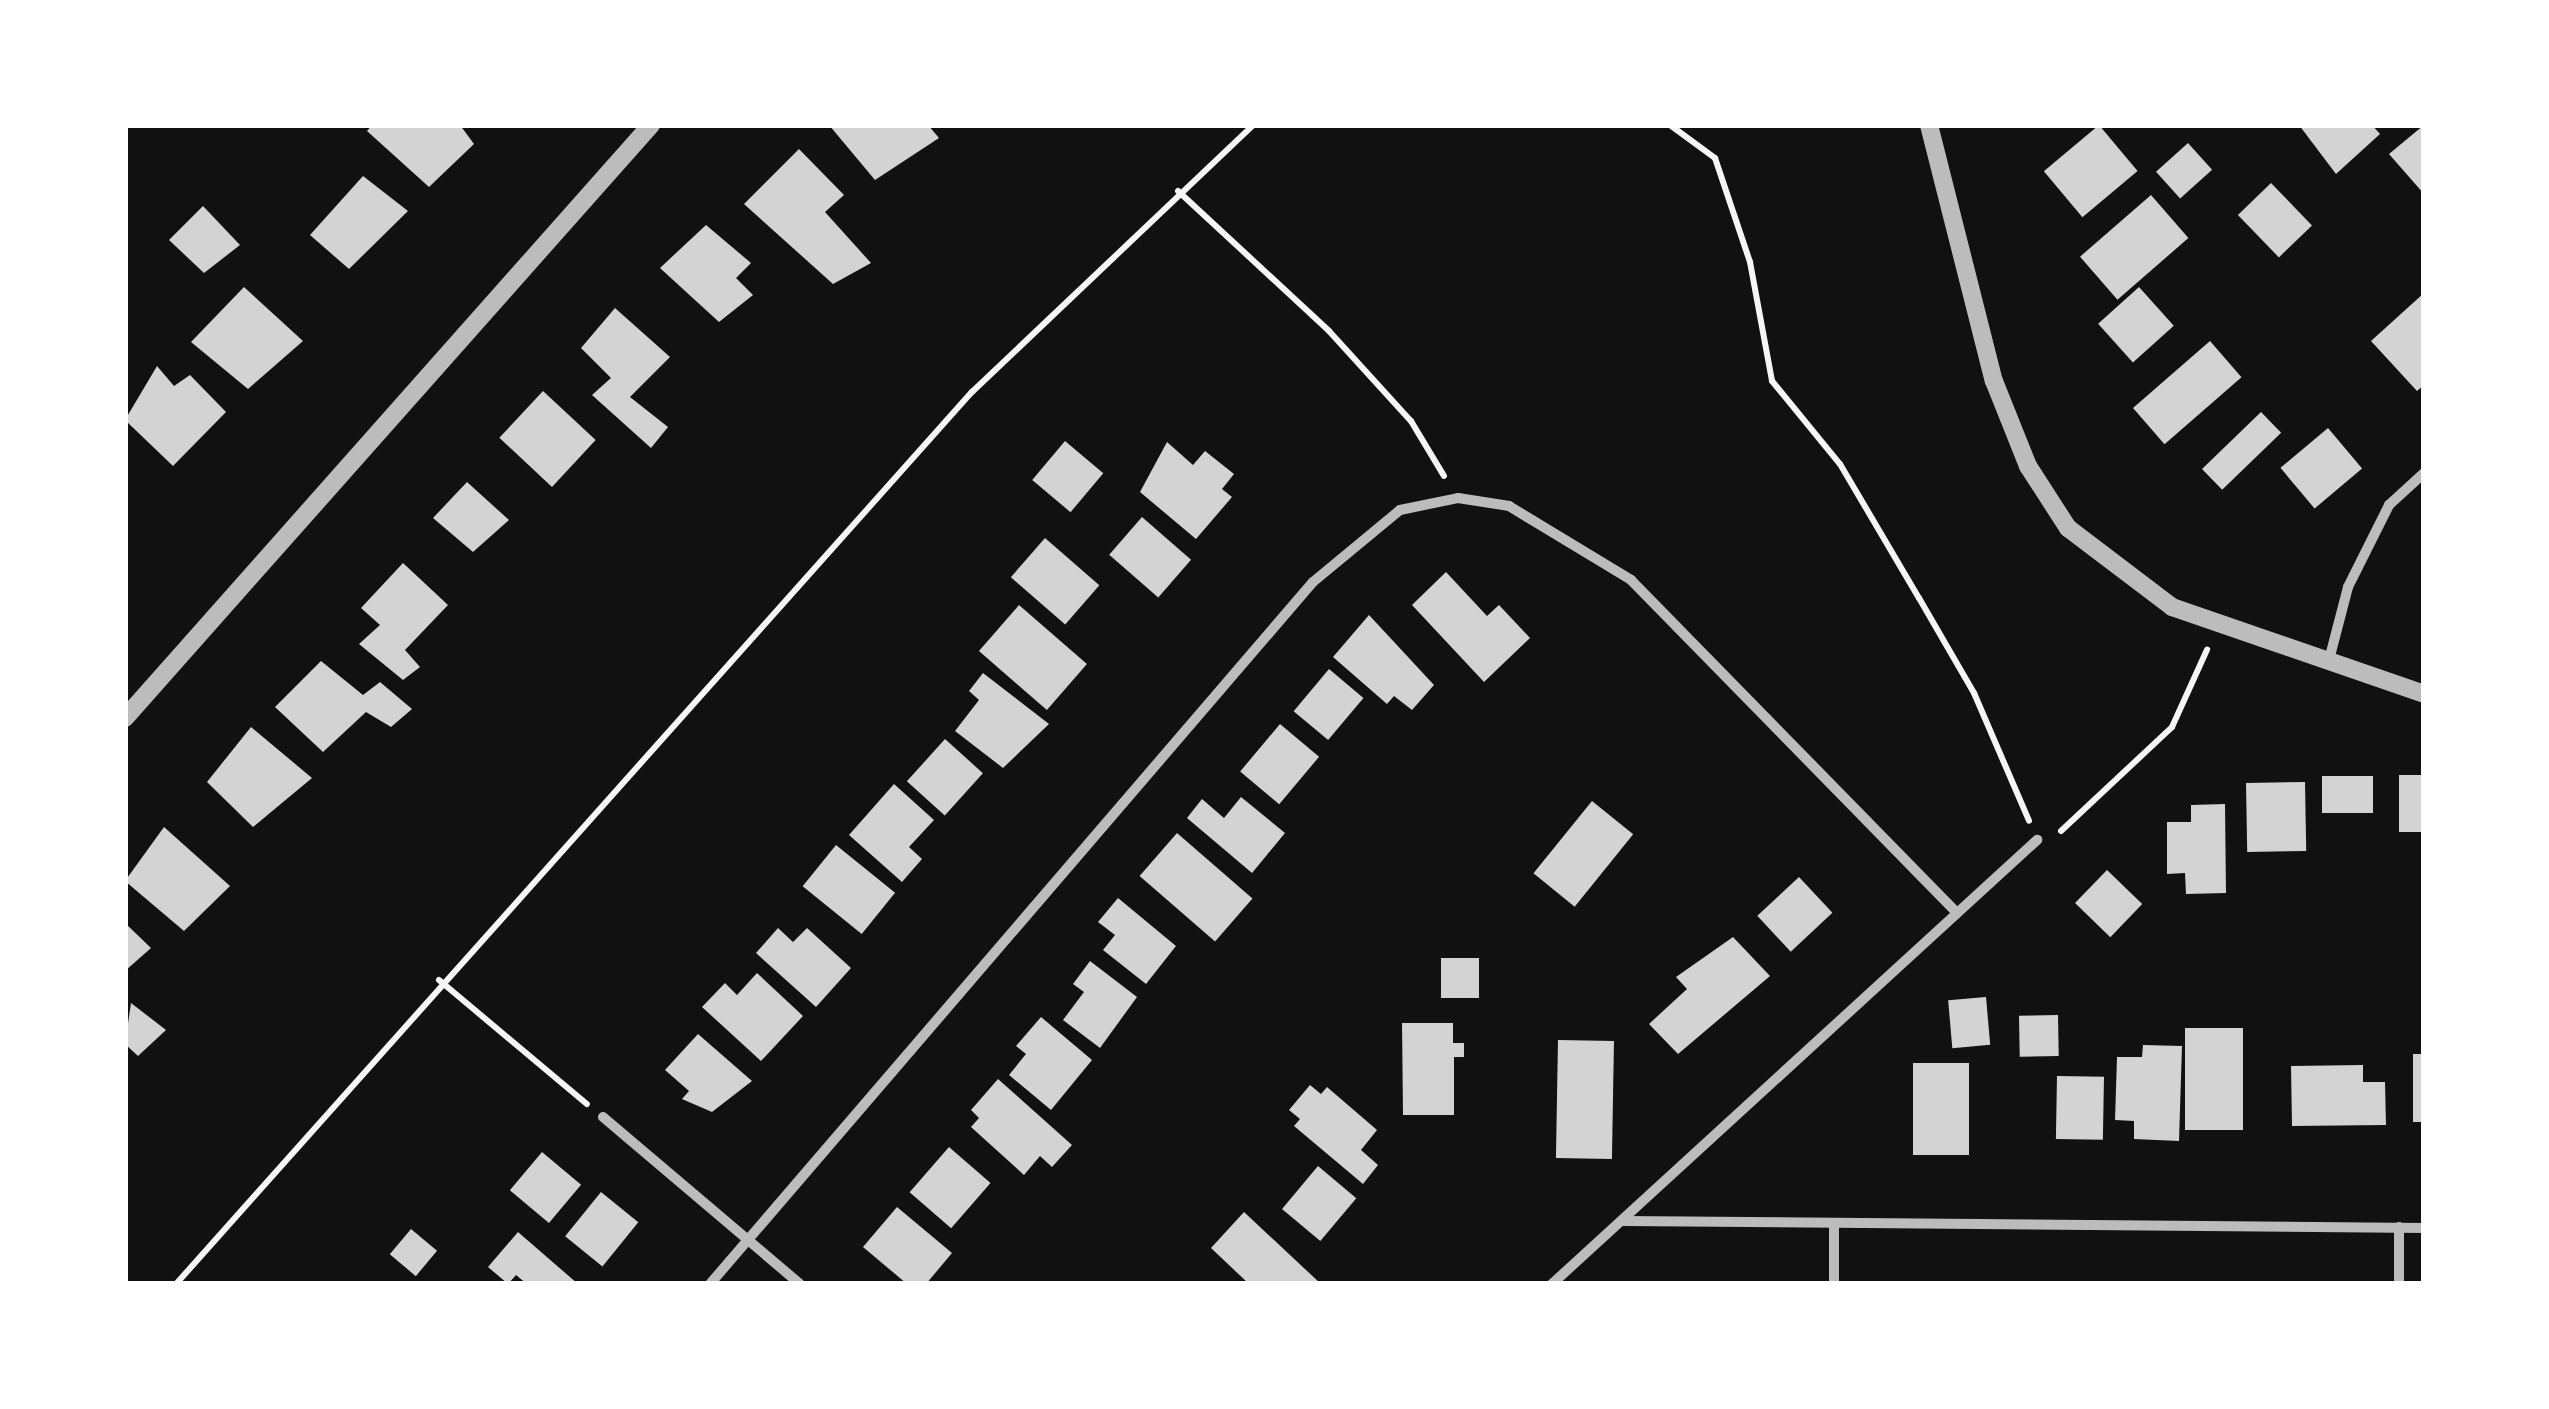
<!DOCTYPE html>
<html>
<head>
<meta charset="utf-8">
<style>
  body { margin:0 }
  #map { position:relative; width:2549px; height:1409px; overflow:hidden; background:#111; font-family:Poppins,sans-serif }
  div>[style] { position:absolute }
  .building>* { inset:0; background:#d3d3d3; transform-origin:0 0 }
  .path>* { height:6px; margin:-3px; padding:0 3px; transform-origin:3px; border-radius:3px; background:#f5f5f5 }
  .minor>* { height:10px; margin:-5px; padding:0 5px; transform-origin:5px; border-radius:5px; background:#bcbcbc }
  .tertiary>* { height:18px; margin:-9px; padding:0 9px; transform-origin:9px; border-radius:9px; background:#bcbcbc }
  span { translate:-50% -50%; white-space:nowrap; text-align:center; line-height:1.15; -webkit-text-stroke:10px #fff; paint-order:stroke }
  .frame { position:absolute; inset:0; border:128px solid #fff; pointer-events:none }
</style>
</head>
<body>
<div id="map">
  <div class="building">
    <i style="clip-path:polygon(372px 125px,460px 125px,474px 144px,429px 187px,367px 131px)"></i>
    <i style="clip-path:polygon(829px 125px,928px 125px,939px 138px,875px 180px)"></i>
    <i style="left:2099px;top:125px;width:60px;height:72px;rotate:50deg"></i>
    <i style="clip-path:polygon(2299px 125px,2372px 125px,2380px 134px,2336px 174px)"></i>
    <i style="clip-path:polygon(2424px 125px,2424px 194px,2389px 154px)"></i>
    <i style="left:2188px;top:143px;width:36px;height:43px;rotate:48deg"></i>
    <i style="clip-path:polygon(799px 149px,844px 195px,825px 212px,871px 263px,833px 284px,744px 204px)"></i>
    <i style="clip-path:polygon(363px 176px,408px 211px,349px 269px,310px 235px)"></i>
    <i style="left:2271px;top:183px;width:59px;height:46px;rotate:46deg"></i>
    <i style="left:2151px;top:195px;width:57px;height:94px;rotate:49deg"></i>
    <i style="clip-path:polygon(203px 206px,240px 245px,204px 273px,169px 240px)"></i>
    <i style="clip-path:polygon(706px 225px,751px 263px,736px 278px,753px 295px,719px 322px,660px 268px)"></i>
    <i style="clip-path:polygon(244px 287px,303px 341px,248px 389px,191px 342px)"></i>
    <i style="left:2139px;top:287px;width:52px;height:55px;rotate:48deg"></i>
    <i style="clip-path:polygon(2424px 293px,2424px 385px,2417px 391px,2371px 341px)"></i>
    <i style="clip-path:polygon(615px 308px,670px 357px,630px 397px,668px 427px,651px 448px,592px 395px,611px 378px,581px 348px)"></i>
    <i style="left:2210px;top:341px;width:48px;height:102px;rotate:49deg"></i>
    <i style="clip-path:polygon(157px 366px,174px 386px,190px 375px,226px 412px,173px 466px,125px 420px)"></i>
    <i style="left:543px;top:391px;width:72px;height:64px;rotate:43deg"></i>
    <i style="left:2261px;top:412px;width:29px;height:82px;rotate:46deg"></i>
    <i style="left:2328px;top:428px;width:53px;height:62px;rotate:50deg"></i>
    <i style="left:1065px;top:441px;width:50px;height:51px;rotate:40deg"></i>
    <i style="clip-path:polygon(1167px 442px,1193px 465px,1205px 451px,1234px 474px,1222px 489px,1232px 497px,1196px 539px,1140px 492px)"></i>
    <i style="clip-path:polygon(467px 482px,509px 520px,473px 552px,433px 518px)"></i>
    <i style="left:1142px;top:517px;width:65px;height:50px;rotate:41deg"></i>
    <i style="left:1045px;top:538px;width:72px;height:52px;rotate:41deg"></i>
    <i style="clip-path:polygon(403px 563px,448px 605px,405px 650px,420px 667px,403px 680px,359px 644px,380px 625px,361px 608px)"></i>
    <i style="clip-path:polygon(1446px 572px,1487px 616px,1499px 605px,1530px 638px,1484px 682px,1412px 605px)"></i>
    <i style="left:1019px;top:605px;width:90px;height:61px;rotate:41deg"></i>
    <i style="clip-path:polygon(1369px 615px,1434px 685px,1412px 710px,1394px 696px,1387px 704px,1333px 657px)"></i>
    <i style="clip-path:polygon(321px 661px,363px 695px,380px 682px,412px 709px,391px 727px,366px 712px,323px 752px,275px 707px)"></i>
    <i style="left:1329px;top:669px;width:45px;height:55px;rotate:40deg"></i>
    <i style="clip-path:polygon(983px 673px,1049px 724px,1003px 768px,955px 731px,979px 700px,969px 691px)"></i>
    <i style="left:1280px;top:724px;width:51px;height:62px;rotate:40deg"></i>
    <i style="clip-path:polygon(251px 727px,312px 778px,253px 827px,207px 782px)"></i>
    <i style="left:945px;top:739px;width:51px;height:57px;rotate:42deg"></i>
    <i style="left:2424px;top:775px;width:57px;height:25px;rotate:90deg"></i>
    <i style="left:2373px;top:776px;width:37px;height:51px;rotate:90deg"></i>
    <i style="left:2305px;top:782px;width:69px;height:59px;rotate:89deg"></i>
    <i style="clip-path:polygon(894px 784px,934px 820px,909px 847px,922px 859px,902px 882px,849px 835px)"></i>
    <i style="clip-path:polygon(1241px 797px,1285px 833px,1252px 873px,1187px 818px,1202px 799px,1224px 818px)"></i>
    <i style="left:1592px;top:801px;width:53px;height:93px;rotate:39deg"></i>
    <i style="clip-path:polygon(2225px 804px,2226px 893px,2186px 894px,2185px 873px,2167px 874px,2167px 822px,2191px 822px,2191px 805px)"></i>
    <i style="clip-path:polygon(164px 827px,230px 886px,184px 931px,125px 881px)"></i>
    <i style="left:1177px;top:833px;width:100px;height:57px;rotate:41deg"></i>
    <i style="left:836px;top:845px;width:76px;height:53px;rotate:39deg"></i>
    <i style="left:2107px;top:870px;width:49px;height:46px;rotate:44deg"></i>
    <i style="left:1799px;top:877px;width:49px;height:57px;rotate:47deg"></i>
    <i style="clip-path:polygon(1118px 898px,1176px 946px,1146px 984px,1103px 950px,1115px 935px,1098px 922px)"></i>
    <i style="clip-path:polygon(125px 923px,151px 948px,125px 971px)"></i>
    <i style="clip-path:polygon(778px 928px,793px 942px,807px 928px,851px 968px,816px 1007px,756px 953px)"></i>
    <i style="clip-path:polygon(1733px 937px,1770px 976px,1678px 1054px,1649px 1024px,1687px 989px,1676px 977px)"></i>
    <i style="left:1441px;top:958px;width:38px;height:40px"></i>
    <i style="clip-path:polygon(1090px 961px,1137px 997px,1100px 1048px,1063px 1020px,1084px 992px,1073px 984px)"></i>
    <i style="clip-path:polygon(757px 973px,803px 1016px,761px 1061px,702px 1007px,725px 983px,737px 995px)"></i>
    <i style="left:1986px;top:997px;width:48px;height:38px;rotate:85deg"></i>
    <i style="clip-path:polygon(131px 1003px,166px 1030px,138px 1056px,125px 1044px)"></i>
    <i style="left:2058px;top:1015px;width:41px;height:39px;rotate:89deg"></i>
    <i style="clip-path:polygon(1041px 1017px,1092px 1060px,1051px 1110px,1009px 1075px,1026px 1054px,1016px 1046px)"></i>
    <i style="clip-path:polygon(1402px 1023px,1453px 1023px,1453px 1043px,1464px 1043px,1464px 1057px,1454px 1057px,1454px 1115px,1403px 1115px)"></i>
    <i style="left:2185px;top:1028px;width:58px;height:102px"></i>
    <i style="clip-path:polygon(698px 1034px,752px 1081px,712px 1112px,682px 1099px,689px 1091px,665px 1070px)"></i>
    <i style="left:1558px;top:1040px;width:56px;height:118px;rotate:1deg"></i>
    <i style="clip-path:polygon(2143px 1045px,2182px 1046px,2179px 1141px,2134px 1139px,2134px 1121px,2115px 1120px,2117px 1057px,2142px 1057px)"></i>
    <i style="left:2413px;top:1054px;width:11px;height:68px"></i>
    <i style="left:1969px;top:1063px;width:92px;height:56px;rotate:90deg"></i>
    <i style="clip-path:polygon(2363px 1065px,2363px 1082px,2385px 1082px,2386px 1125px,2292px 1126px,2291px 1066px)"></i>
    <i style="left:2057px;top:1076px;width:47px;height:63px;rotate:1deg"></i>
    <i style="clip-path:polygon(998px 1079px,1072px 1145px,1052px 1167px,1040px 1156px,1024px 1175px,971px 1127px,979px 1118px,971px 1110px)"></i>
    <i style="clip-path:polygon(1310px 1085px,1321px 1094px,1327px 1087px,1377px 1130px,1361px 1150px,1378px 1165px,1363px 1184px,1294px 1126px,1300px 1119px,1289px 1110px)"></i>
    <i style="left:949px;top:1147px;width:55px;height:60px;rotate:41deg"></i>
    <i style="left:542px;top:1152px;width:51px;height:50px;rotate:40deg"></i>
    <i style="left:1318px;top:1166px;width:50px;height:56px;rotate:40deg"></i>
    <i style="left:601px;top:1192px;width:48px;height:57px;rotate:39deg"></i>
    <i style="clip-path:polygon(897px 1207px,952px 1253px,926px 1284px,907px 1284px,863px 1247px)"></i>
    <i style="clip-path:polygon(1244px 1212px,1321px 1284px,1249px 1284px,1211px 1248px)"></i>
    <i style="left:411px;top:1229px;width:34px;height:33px;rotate:40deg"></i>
    <i style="clip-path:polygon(518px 1232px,578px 1284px,527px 1284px,516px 1275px,508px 1284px,488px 1267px)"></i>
  </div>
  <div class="path">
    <i style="left:1670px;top:125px;width:56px;rotate:36.3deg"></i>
    <i style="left:1715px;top:158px;width:110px;rotate:71.4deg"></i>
    <i style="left:1750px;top:262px;width:121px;rotate:79.5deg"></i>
    <i style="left:1772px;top:381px;width:107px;rotate:50.7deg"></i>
    <i style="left:1840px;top:464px;width:156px;rotate:59.5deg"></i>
    <i style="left:1919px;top:598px;width:110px;rotate:59.9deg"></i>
    <i style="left:1974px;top:693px;width:139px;rotate:66.7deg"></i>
    <i style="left:1178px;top:191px;width:206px;rotate:42.8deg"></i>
    <i style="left:1329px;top:331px;width:122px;rotate:47.7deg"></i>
    <i style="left:1411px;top:421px;width:64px;rotate:59deg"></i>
    <i style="left:2061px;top:831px;width:152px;rotate:-43.1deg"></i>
    <i style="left:2172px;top:727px;width:85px;rotate:-65.6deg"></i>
    <i style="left:439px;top:980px;width:193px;rotate:40deg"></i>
    <i style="left:176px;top:1284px;width:1196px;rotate:-48.26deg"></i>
    <i style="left:972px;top:392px;width:388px;rotate:-43.5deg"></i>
  </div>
  <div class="minor">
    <i style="left:2329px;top:660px;width:75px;rotate:-75.4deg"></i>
    <i style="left:2348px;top:587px;width:92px;rotate:-63.4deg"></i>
    <i style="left:2389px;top:505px;width:47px;rotate:-42.4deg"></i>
    <i style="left:603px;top:1117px;width:258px;rotate:40.3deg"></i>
    <i style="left:1623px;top:1221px;width:801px;rotate:0.5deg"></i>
    <i style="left:2399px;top:1227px;width:57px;rotate:90deg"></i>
    <i style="left:710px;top:1284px;width:925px;rotate:-49.34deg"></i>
    <i style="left:1313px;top:582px;width:113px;rotate:-39.6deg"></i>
    <i style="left:1400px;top:510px;width:59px;rotate:-11.7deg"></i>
    <i style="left:1458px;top:498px;width:52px;rotate:8.9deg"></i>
    <i style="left:1509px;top:506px;width:143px;rotate:31.2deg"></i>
    <i style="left:1631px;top:580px;width:466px;rotate:45.6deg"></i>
    <i style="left:1552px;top:1284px;width:658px;rotate:-42.47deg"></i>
    <i style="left:1834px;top:1284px;width:60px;rotate:-90deg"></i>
  </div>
  <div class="tertiary">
    <i style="left:1929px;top:125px;width:264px;rotate:75.8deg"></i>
    <i style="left:1994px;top:381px;width:92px;rotate:68.2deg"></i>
    <i style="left:2028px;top:466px;width:74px;rotate:57.2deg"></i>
    <i style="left:2068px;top:528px;width:131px;rotate:37.2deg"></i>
    <i style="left:2172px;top:607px;width:267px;rotate:19deg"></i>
    <i style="left:125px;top:718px;width:793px;rotate:-48.43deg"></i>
  </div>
  <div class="frame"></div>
</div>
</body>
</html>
